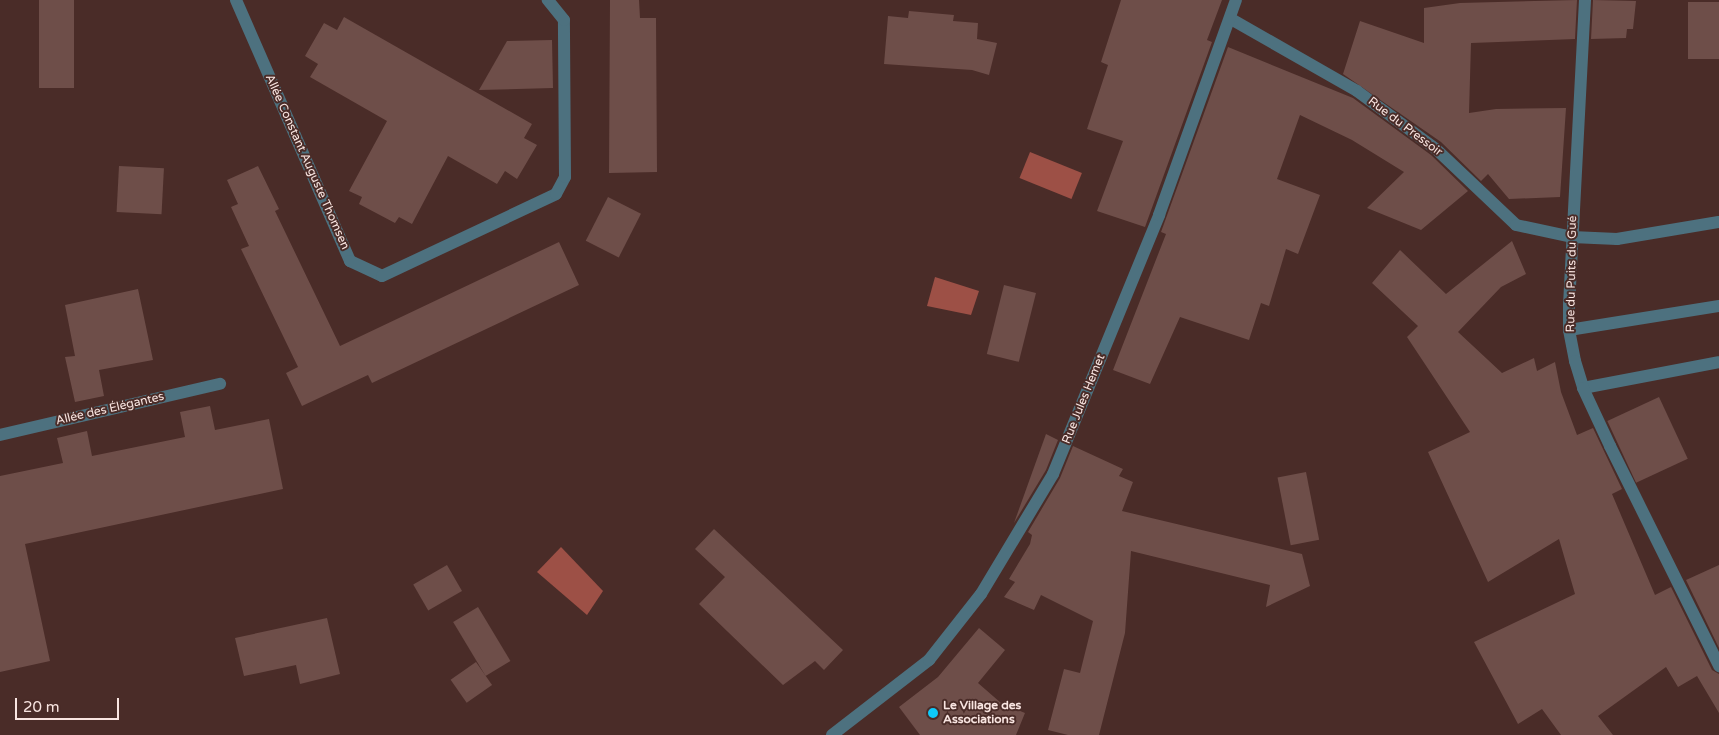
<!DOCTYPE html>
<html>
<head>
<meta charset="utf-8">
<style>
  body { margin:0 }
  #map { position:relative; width:1719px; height:735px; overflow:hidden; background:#4a2c28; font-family:"Varela Round",sans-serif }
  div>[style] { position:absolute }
  .water>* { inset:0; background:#9d5046; transform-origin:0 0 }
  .building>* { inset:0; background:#6e4e49; transform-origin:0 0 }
  .lane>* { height:12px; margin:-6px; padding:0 6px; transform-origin:6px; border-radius:6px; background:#4d717f }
  .street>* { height:12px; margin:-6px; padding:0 6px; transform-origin:6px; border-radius:6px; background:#4d717f }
  .dots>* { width:14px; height:14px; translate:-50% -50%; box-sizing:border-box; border:2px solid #4a2c28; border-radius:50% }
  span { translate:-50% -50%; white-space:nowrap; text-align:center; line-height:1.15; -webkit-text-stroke:4px #4a2c28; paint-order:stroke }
  .street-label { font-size:12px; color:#f9e5e1 }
  .poi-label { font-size:12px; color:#f9e5e1; font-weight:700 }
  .left { translate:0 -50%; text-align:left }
  .scale { position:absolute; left:15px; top:698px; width:104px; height:22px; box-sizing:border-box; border:2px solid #f9e5e1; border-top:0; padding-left:6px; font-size:15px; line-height:18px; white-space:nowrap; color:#f9e5e1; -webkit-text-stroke:4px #4a2c28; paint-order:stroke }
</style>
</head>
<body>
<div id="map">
  <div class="water">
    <i style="left:1030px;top:152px;width:56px;height:28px;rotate:22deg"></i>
    <i style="clip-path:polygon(935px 277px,979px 291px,971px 315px,927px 306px)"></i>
    <i style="clip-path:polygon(561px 547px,603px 591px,587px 615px,537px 572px)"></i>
  </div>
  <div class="building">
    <i style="left:39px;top:0;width:35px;height:88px"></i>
    <i style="clip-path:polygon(610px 0,639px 0,640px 18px,656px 18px,657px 172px,609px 173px)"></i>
    <i style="clip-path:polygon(1121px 0,1222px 0,1207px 40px,1212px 42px,1145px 227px,1097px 211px,1123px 141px,1087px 129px,1108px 65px,1101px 62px)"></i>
    <i style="clip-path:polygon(1577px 0,1575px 39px,1471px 43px,1469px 113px,1496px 109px,1566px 108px,1560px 197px,1509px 199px,1488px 174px,1481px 181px,1441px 142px,1343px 74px,1360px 21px,1424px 43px,1424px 8px,1460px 3px)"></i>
    <i style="clip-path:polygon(1593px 0,1636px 1px,1633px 29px,1627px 29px,1626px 38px,1591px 39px)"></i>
    <i style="left:1688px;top:2px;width:31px;height:57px"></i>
    <i style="clip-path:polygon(909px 11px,954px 15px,953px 21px,978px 23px,977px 39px,997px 43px,989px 75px,972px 70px,884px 64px,888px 16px,908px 18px)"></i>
    <i style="clip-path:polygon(344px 17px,532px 124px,524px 138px,537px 145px,517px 179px,505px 171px,497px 184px,448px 156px,412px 224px,399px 217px,395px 223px,359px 204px,362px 197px,349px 191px,387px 121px,310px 77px,318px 64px,305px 56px,324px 23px,337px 30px)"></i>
    <i style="clip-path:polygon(552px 40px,553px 88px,479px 90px,507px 41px)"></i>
    <i style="clip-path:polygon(1228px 47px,1353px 98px,1431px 155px,1468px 191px,1421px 230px,1367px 208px,1404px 172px,1352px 140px,1300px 115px,1277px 179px,1320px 195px,1298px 254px,1286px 249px,1269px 306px,1261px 303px,1249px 340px,1180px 317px,1150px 384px,1113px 370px,1166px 234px,1161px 232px)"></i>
    <i style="left:119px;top:166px;width:45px;height:46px;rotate:3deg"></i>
    <i style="clip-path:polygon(258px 166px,279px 209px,275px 211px,340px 346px,559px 242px,579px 285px,372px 383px,368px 375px,302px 406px,286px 373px,298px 367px,241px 249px,249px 246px,231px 207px,238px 204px,227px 180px)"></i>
    <i style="left:608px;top:197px;width:37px;height:49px;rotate:27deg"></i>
    <i style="clip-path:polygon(1512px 241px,1526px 274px,1501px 287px,1458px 332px,1502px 373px,1534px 358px,1537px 371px,1555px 362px,1561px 392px,1577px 435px,1593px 428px,1622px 489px,1612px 494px,1655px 595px,1671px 587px,1712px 670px,1719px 674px,1719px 713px,1697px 676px,1678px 687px,1666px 667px,1598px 716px,1613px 735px,1561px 735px,1542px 709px,1518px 724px,1474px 642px,1575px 594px,1559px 539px,1488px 582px,1428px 452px,1470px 432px,1407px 337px,1418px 326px,1372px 283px,1400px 250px,1446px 294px)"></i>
    <i style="left:1004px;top:285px;width:33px;height:71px;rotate:14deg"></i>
    <i style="clip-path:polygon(138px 289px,153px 360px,99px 370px,104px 396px,75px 402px,65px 357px,75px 356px,65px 305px)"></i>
    <i style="left:1659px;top:397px;width:68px;height:57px;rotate:65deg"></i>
    <i style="clip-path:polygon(210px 406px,215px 430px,269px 419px,283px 489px,25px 544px,50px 661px,0 672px,0 476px,63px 463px,57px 438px,87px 431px,92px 456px,185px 437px,180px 412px)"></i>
    <i style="clip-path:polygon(1046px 434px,1058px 440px,1046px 470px,1014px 523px)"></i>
    <i style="clip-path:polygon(1073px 446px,1123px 469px,1119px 476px,1133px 482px,1122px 511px,1302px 554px,1310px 586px,1266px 607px,1270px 585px,1131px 551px,1125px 633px,1099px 735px,1068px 735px,1048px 730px,1064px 669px,1080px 673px,1093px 621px,1041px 595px,1034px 610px,1004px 597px,1015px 582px,1009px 579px,1030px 544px,1032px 535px,1028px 532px,1060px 478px)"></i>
    <i style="left:1306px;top:472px;width:69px;height:29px;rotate:79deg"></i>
    <i style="clip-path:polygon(714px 529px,843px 650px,824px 670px,815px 661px,783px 685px,699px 604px,725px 577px,695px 549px)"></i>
    <i style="left:447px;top:565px;width:30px;height:39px;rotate:60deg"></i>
    <i style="clip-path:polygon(1719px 565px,1719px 648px,1686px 580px)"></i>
    <i style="left:478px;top:607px;width:63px;height:29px;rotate:59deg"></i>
    <i style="clip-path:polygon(327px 618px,340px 674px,300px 684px,296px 665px,244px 676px,235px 638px)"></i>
    <i style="clip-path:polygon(979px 628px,1005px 650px,978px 683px,1001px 703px,1025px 713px,1016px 735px,920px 735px,899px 707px,938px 677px)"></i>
    <i style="left:476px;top:662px;width:28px;height:31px;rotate:55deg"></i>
  </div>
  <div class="lane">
    <i style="left:236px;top:0;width:285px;rotate:66.4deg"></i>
    <i style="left:350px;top:261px;width:35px;rotate:25deg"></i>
    <i style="left:382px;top:276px;width:192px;rotate:-25.2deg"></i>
    <i style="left:556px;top:194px;width:19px;rotate:-62deg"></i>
    <i style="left:565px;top:177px;width:157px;rotate:-90.4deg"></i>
    <i style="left:564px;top:20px;width:26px;rotate:-129deg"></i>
    <i style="left:1572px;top:237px;width:45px;rotate:2.5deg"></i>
    <i style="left:1617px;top:239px;width:103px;rotate:-9.5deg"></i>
    <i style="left:1569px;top:330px;width:152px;rotate:-9.1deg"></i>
    <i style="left:1583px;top:388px;width:138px;rotate:-10.8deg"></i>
  </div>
  <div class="street">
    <i style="left:1585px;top:0;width:304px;rotate:93deg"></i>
    <i style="left:1569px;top:304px;width:26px;rotate:90deg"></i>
    <i style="left:1569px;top:330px;width:32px;rotate:79deg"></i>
    <i style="left:1575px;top:361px;width:28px;rotate:73deg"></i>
    <i style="left:1583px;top:388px;width:64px;rotate:65deg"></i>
    <i style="left:1610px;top:446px;width:246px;rotate:63.6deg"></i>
    <i style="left:1231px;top:19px;width:145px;rotate:29.7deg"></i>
    <i style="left:1357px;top:91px;width:98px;rotate:36.3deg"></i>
    <i style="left:1436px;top:149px;width:110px;rotate:43.5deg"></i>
    <i style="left:1516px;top:225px;width:57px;rotate:12.1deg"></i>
    <i style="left:0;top:435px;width:226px;rotate:-13.1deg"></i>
    <i style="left:832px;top:735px;width:123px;rotate:-37.7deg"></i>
    <i style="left:929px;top:660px;width:84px;rotate:-51.8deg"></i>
    <i style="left:981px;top:594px;width:140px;rotate:-59deg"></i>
    <i style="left:1053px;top:474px;width:280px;rotate:-67.7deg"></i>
    <i style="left:1159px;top:215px;width:228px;rotate:-70.3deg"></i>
  </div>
  <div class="dots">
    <i style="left:933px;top:713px;background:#0ecafa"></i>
  </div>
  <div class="street-label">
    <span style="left:1405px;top:127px;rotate:37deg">Rue du Pressoir</span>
    <span style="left:307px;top:162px;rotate:66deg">Allée Constant Auguste Thomsen</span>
    <span style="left:1572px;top:274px;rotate:-89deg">Rue du Puits du Gué</span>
    <span style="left:1084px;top:399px;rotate:-68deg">Rue Jules Hemet</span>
    <span style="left:110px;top:409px;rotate:-13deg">Allée des Élégantes</span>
  </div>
  <div class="poi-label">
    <span class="left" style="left:943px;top:713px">Le Village des<br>Associations</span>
  </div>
  <div class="scale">20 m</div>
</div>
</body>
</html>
